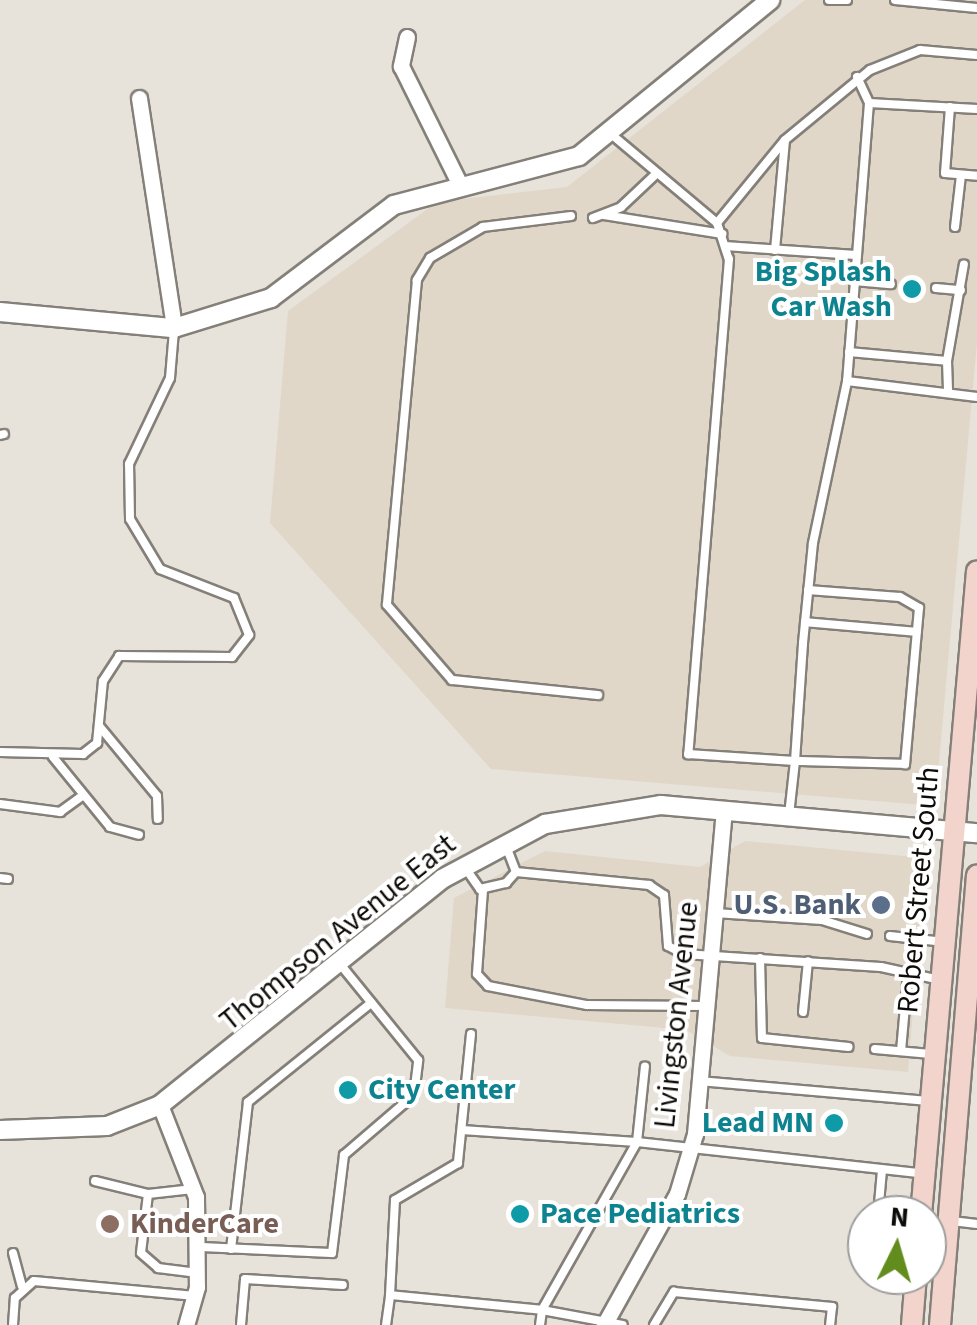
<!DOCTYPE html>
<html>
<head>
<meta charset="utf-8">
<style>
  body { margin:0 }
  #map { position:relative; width:977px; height:1325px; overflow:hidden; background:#e7e2da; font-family:"Source Sans 3",sans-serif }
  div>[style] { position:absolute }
  .built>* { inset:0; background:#e0d7c9 }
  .roads { filter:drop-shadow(2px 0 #848079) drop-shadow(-2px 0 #848079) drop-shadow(0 2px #848079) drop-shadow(0 -2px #848079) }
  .service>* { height:8px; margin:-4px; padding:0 4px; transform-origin:4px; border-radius:4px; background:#fff }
  .minor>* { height:15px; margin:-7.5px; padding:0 7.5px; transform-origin:7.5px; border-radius:7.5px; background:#fff }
  .tertiary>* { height:18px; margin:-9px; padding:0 9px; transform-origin:9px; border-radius:9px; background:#fff }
  .secondary>* { height:20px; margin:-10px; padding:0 10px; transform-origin:10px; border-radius:10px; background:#f2d4cc }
  .dots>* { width:28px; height:28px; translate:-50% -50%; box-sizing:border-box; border:5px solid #fff; border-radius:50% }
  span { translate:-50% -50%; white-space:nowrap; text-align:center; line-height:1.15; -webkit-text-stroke:8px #fff; paint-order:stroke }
  .culture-label { font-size:30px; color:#0d838f; font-weight:700 }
  .right { translate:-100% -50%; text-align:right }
  .left { translate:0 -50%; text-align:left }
  .street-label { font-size:30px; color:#0e0d0a }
  .service-label { font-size:30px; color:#4e5e75; font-weight:700 }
  .education-label { font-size:30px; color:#785e54; font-weight:700 }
  .north { position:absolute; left:847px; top:1195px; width:100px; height:100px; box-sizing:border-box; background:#fff; border:2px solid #9f9e9d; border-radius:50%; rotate:5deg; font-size:28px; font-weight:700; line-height:40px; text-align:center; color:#0e0d0a }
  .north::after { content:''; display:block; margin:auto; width:35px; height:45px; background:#628d1d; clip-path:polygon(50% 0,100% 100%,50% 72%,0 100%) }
</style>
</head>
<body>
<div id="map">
  <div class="built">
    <i style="clip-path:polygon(805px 0,977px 0,977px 342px,935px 806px,491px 769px,270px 523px,288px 311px,437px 202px,567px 187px)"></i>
    <i style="clip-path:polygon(745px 841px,925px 858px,908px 1072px,730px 1056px,686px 1030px,445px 1008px,454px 898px,545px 851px,700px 867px)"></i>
  </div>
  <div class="roads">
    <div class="service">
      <i style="left:829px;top:0;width:18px"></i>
      <i style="left:895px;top:0;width:82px;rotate:5.6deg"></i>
      <i style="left:857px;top:77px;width:29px;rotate:65deg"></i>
      <i style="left:950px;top:107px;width:66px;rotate:94.3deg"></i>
      <i style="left:945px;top:173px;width:32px;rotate:5deg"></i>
      <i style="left:977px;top:109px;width:108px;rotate:-176.8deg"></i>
      <i style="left:869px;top:103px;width:279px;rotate:94.5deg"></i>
      <i style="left:847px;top:381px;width:131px;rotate:7deg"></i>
      <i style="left:611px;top:134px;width:138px;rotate:40deg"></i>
      <i style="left:717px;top:223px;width:38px;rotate:72deg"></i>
      <i style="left:729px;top:259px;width:497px;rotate:94.7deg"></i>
      <i style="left:688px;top:754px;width:107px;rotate:3.7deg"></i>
      <i style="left:795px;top:761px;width:54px;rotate:96.3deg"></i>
      <i style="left:604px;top:215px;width:120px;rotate:9.1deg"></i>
      <i style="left:571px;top:216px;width:89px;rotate:172.9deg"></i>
      <i style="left:483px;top:227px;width:61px;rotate:149.7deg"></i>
      <i style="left:430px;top:258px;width:26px;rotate:121deg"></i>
      <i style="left:417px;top:280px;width:326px;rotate:95.3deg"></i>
      <i style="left:387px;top:605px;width:99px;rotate:49.1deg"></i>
      <i style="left:452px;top:680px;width:147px;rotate:5.9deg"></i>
      <i style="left:593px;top:218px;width:30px;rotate:-21deg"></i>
      <i style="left:621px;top:207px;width:47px;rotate:-43.3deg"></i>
      <i style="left:717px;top:223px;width:107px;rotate:-50.7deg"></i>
      <i style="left:955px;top:227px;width:52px;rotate:-83.4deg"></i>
      <i style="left:725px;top:246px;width:131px;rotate:3.9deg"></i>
      <i style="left:775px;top:250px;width:110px;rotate:-84.8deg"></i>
      <i style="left:785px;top:140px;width:110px;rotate:-39.5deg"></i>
      <i style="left:870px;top:70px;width:54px;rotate:-21.8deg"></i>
      <i style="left:920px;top:50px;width:57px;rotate:5deg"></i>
      <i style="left:854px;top:281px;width:37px;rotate:5deg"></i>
      <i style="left:936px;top:288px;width:25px;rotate:5deg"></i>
      <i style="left:849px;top:352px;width:98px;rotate:5.2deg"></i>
      <i style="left:947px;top:361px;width:98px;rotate:-80.1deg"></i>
      <i style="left:947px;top:361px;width:30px;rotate:88deg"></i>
      <i style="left:0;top:435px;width:4px;rotate:-14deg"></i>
      <i style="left:808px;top:590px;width:92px;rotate:4.4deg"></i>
      <i style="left:900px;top:597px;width:22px;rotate:30deg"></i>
      <i style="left:919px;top:608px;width:157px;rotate:95.1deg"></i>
      <i style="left:905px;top:764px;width:110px;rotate:-178.4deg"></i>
      <i style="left:795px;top:761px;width:118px;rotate:-86.1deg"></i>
      <i style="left:803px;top:643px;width:100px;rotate:-84.3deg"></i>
      <i style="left:813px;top:543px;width:166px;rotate:-78.1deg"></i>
      <i style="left:805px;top:622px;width:112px;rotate:5.1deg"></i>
      <i style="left:100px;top:727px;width:89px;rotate:50.4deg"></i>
      <i style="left:157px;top:796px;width:23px;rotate:88deg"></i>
      <i style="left:0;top:752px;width:83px;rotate:1.4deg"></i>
      <i style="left:83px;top:754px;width:18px;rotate:-38deg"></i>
      <i style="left:97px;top:743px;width:62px;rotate:-84.5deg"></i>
      <i style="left:103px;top:681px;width:30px;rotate:-57deg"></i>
      <i style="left:119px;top:656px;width:113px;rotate:0.5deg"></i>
      <i style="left:232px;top:657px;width:28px;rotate:-52deg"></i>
      <i style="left:249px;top:635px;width:40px;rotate:-112deg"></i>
      <i style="left:234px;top:598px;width:79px;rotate:-158.6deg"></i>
      <i style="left:160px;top:569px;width:58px;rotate:-121deg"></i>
      <i style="left:130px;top:519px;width:55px;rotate:-91deg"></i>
      <i style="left:129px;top:464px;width:95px;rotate:-64.5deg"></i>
      <i style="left:170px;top:378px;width:48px;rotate:-85.2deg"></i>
      <i style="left:53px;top:757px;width:90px;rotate:50.8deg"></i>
      <i style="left:110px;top:827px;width:30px;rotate:15deg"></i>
      <i style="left:0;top:804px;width:61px;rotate:7.6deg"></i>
      <i style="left:60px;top:812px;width:29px;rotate:-36deg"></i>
      <i style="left:466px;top:869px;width:24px;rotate:55deg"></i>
      <i style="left:480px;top:889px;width:27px;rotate:-13deg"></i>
      <i style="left:506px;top:883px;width:15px;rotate:-48deg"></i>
      <i style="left:516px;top:872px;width:28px;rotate:-111deg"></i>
      <i style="left:516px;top:872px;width:134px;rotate:5.6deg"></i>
      <i style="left:649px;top:885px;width:18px;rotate:34deg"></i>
      <i style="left:664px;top:895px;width:51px;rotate:85.5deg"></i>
      <i style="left:668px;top:946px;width:18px;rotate:27deg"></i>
      <i style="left:684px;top:954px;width:197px;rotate:3.8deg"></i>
      <i style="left:881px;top:967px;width:60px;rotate:12.4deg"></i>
      <i style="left:0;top:878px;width:8px;rotate:7deg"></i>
      <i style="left:483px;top:890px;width:84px;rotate:94.1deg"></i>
      <i style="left:477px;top:974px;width:16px;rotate:47deg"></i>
      <i style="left:488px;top:986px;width:101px;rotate:10.9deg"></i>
      <i style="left:587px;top:1005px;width:117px;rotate:0.5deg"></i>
      <i style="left:715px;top:913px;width:107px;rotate:3.7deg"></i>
      <i style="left:822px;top:920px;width:47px;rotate:17.3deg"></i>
      <i style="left:890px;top:936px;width:55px;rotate:6.2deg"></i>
      <i style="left:760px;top:958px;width:80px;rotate:88.6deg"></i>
      <i style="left:762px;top:1038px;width:87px;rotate:5.9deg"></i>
      <i style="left:803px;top:1012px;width:51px;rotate:-84.4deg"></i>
      <i style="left:471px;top:1034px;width:130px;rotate:95.8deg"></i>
      <i style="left:458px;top:1163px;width:73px;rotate:149.6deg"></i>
      <i style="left:395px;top:1200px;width:95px;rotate:93deg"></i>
      <i style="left:390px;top:1295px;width:153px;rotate:5.6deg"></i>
      <i style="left:542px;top:1310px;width:193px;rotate:-60.5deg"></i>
      <i style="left:637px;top:1142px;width:285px;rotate:6.3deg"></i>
      <i style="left:875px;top:1049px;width:56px;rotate:5.1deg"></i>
      <i style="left:901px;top:1051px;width:78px;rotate:-84.9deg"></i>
      <i style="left:700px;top:1081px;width:231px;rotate:5deg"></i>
      <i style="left:462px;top:1130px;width:175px;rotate:3.9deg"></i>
      <i style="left:637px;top:1142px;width:76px;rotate:-84deg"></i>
      <i style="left:95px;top:1181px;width:55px;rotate:13.8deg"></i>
      <i style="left:193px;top:1189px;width:45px;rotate:173.7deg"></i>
      <i style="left:148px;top:1194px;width:59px;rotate:96.8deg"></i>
      <i style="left:141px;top:1253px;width:23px;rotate:41deg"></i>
      <i style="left:158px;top:1268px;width:40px;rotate:7.1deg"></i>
      <i style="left:878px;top:1215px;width:45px;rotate:-84.9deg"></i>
      <i style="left:952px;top:1221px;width:25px;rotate:7deg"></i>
      <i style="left:200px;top:1247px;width:132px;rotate:2.6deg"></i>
      <i style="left:332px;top:1253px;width:99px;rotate:-83deg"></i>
      <i style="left:344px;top:1155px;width:92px;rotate:-40.6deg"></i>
      <i style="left:414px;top:1095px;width:35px;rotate:-83deg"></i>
      <i style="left:418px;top:1060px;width:124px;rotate:-129.1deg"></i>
      <i style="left:231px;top:1249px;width:148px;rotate:-83.4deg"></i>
      <i style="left:248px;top:1102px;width:158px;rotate:-38.8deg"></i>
      <i style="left:13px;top:1253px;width:34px;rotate:75deg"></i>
      <i style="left:13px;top:1325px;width:27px;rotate:-86deg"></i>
      <i style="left:15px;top:1298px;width:25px;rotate:-42deg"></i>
      <i style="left:34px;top:1281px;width:162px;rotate:5.3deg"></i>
      <i style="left:241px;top:1325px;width:46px;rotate:-85deg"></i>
      <i style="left:245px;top:1279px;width:98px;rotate:3.5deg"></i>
      <i style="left:386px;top:1325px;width:30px;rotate:-82deg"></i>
      <i style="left:540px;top:1325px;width:15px;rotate:-82deg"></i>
      <i style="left:542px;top:1310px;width:82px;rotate:10.5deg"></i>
      <i style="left:654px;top:1325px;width:39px;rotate:-59deg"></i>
      <i style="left:674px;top:1292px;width:159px;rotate:5.4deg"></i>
      <i style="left:832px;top:1307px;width:18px;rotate:96deg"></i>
    </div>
    <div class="minor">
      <i style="left:407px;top:37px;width:30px;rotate:102deg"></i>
      <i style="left:401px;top:66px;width:128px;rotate:63.6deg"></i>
      <i style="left:139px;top:98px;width:233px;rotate:81.3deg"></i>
      <i style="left:160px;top:1105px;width:99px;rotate:68.6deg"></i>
      <i style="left:196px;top:1197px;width:90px;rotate:89.4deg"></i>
      <i style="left:197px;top:1287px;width:40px;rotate:106deg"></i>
      <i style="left:604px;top:1325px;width:150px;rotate:-60.9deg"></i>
      <i style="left:677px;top:1194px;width:63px;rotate:-73.3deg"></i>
      <i style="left:695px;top:1134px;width:326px;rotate:-84.9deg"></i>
    </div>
    <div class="tertiary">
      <i style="left:0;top:312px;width:175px;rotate:5.3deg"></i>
      <i style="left:174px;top:328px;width:102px;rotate:-17.2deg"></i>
      <i style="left:271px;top:298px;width:154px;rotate:-37.1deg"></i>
      <i style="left:394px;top:205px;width:191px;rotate:-14.8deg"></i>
      <i style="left:579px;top:156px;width:247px;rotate:-39.2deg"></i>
      <i style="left:0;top:1130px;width:107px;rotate:-2.1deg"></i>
      <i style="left:107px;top:1126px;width:57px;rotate:-21.6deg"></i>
      <i style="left:160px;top:1105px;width:361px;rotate:-38.7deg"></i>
      <i style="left:442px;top:879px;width:117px;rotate:-28.1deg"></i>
      <i style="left:545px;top:824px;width:118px;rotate:-9.3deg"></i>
      <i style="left:661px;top:805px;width:317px;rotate:5.1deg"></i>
    </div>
    <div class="secondary">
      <i style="left:921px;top:1215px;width:646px;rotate:-85.03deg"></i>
      <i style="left:912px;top:1325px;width:50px;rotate:-85.4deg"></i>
      <i style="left:940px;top:1325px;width:451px;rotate:-85.3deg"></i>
    </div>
  </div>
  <div class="dots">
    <i style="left:912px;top:289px;background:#0f9aa8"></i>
    <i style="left:881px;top:905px;background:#5c6f8a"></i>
    <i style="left:348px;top:1090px;background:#0f9aa8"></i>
    <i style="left:834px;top:1123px;background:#0f9aa8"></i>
    <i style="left:520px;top:1214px;background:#0f9aa8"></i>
    <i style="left:110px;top:1224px;background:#8d6e63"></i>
  </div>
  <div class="culture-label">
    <span class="right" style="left:892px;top:289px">Big Splash<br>Car Wash</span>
    <span class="left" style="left:368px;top:1090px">City Center</span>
    <span class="right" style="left:814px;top:1123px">Lead MN</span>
    <span class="left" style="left:540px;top:1214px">Pace Pediatrics</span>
  </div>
  <div class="street-label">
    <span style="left:919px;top:890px;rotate:-85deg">Robert Street South</span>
    <span style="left:338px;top:933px;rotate:-39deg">Thompson Avenue East</span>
    <span style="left:677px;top:1015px;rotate:-84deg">Livingston Avenue</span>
  </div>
  <div class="service-label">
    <span class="right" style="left:861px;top:905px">U.S. Bank</span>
  </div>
  <div class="education-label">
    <span class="left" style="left:130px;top:1224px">KinderCare</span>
  </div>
  <div class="north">N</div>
</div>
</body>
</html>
